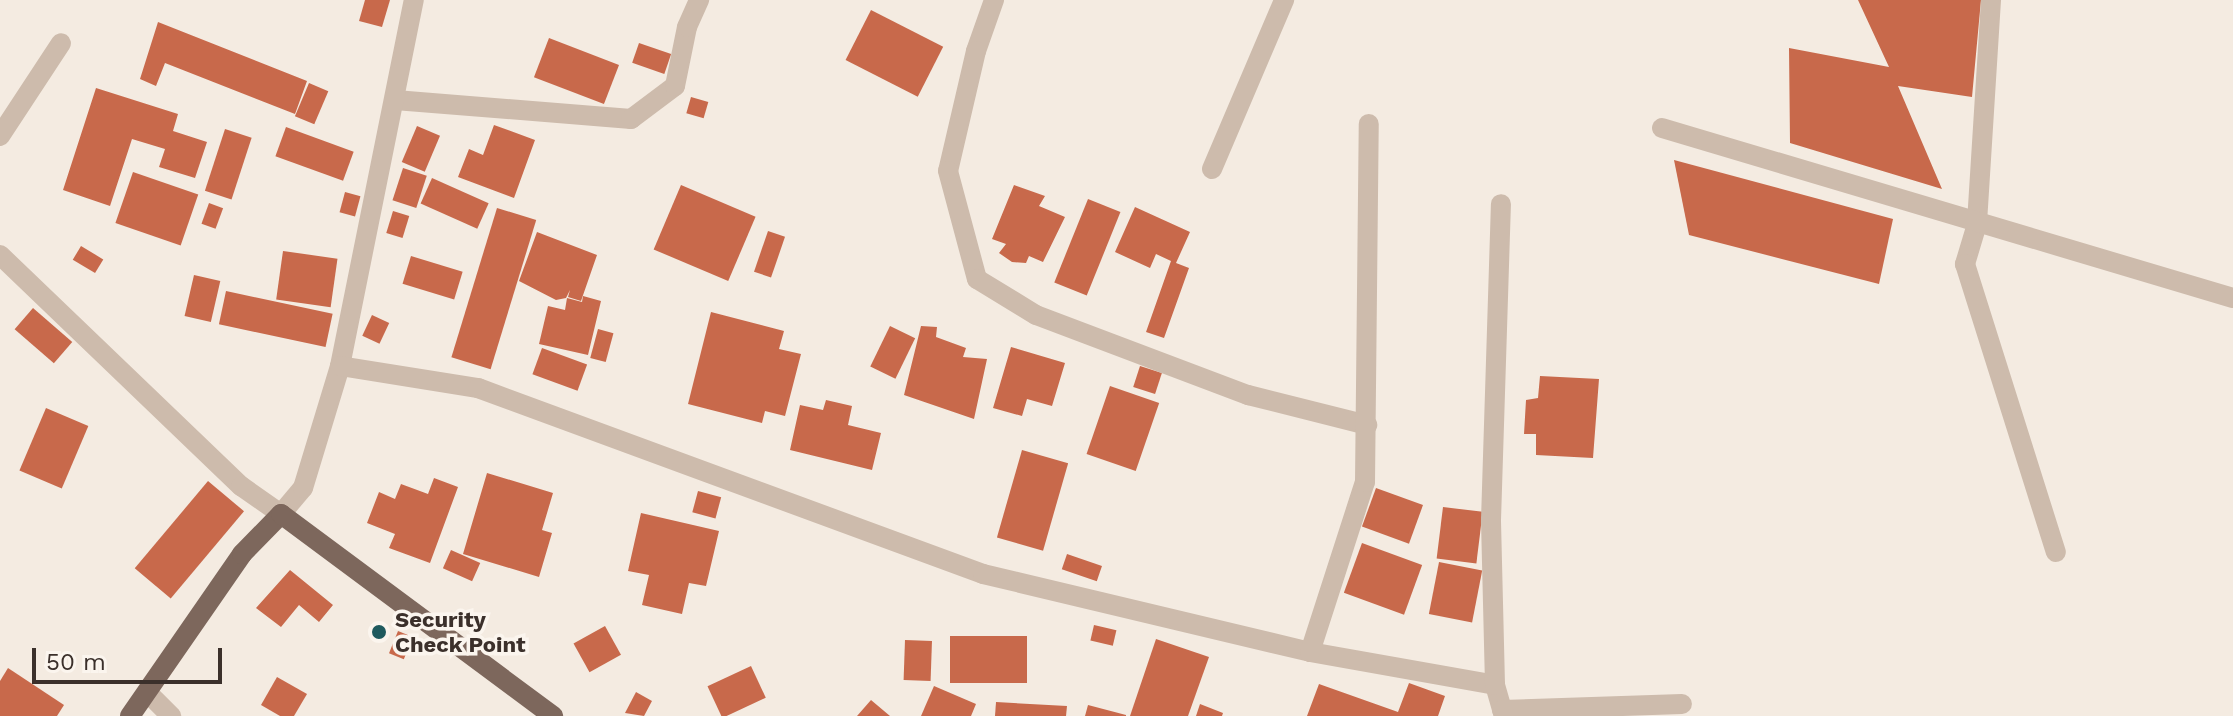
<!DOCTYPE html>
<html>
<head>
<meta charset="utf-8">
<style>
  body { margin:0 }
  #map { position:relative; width:2233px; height:716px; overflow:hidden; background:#f4ebe1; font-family:"Work Sans",sans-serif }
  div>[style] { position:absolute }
  .building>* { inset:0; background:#c8694b; transform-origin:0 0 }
  .minor>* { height:20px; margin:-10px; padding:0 10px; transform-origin:10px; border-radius:10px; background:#cdbbac }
  .major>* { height:20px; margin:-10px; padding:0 10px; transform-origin:10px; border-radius:10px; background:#7d675c }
  .dots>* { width:22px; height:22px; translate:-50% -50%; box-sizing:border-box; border:4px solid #fbf5ee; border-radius:50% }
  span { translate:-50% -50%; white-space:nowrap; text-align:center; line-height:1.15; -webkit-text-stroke:7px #fbf5ee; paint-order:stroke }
  .poi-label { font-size:22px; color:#3b302b; font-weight:700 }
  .left { translate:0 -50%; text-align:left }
  .scale { position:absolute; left:32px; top:648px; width:190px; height:36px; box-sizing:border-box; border:4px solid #3b302b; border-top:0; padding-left:10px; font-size:24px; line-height:28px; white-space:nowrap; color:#3b302b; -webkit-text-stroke:6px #fbf5ee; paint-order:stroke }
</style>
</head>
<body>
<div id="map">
  <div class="building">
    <i style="clip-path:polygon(365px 0,390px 0,382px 27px,359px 21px)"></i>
    <i style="clip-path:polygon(1858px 0,1981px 0,1972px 97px,1898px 86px,1942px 189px,1790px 143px,1789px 48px,1889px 67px)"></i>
    <i style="left:871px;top:10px;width:81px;height:56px;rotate:27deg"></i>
    <i style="clip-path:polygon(158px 22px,307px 81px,295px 114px,165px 63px,156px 86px,140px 79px)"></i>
    <i style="left:549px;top:38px;width:75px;height:42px;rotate:21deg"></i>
    <i style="left:639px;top:43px;width:34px;height:21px;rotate:19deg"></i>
    <i style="left:309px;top:83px;width:21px;height:36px;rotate:23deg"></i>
    <i style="clip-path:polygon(96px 88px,178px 114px,173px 131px,207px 142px,195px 178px,159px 167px,165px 149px,132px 139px,110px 206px,63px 190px)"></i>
    <i style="left:691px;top:97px;width:18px;height:17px;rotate:16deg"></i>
    <i style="clip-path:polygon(494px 125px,535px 140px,514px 198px,458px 177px,469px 149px,483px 155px)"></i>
    <i style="left:417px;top:126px;width:25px;height:39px;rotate:23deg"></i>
    <i style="left:286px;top:127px;width:72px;height:31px;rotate:20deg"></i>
    <i style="left:225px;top:129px;width:28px;height:65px;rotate:18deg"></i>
    <i style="clip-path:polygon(1674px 160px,1893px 219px,1879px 284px,1689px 235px)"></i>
    <i style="left:403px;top:168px;width:25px;height:34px;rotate:18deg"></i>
    <i style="left:133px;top:172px;width:69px;height:54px;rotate:19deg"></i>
    <i style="left:432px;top:178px;width:62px;height:28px;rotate:24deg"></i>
    <i style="left:681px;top:185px;width:81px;height:70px;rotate:23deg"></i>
    <i style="clip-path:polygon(1014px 185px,1045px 196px,1039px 206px,1065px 217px,1043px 262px,1029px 256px,1026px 263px,1012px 262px,999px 253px,1006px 244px,992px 239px)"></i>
    <i style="left:345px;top:192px;width:16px;height:21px;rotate:15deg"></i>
    <i style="left:1088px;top:199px;width:35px;height:90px;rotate:22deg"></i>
    <i style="left:209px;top:203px;width:15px;height:22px;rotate:20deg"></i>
    <i style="clip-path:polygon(1135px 207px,1190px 232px,1176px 263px,1189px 268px,1164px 338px,1146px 332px,1171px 261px,1156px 254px,1150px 268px,1115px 252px)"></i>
    <i style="left:497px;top:208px;width:41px;height:156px;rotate:17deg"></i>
    <i style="left:393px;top:211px;width:17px;height:23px;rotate:17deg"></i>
    <i style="left:768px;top:231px;width:18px;height:43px;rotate:19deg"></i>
    <i style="clip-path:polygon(537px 232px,597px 255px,581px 301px,568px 297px,570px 290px,566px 298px,556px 300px,519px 281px)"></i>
    <i style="left:81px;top:246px;width:26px;height:16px;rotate:31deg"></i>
    <i style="left:283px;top:251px;width:55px;height:49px;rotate:8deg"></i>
    <i style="left:411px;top:256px;width:54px;height:29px;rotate:17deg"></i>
    <i style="left:194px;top:275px;width:27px;height:42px;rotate:13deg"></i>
    <i style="left:226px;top:291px;width:109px;height:34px;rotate:12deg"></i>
    <i style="clip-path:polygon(583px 296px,601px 301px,588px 355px,539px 344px,548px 306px,565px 310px,567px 298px,582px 302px)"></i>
    <i style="left:33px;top:308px;width:52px;height:28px;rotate:41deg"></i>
    <i style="clip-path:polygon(711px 312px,784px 331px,779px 349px,801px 354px,785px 416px,765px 411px,762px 423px,688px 404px)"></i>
    <i style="left:372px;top:315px;width:19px;height:23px;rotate:25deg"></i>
    <i style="left:890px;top:326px;width:28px;height:45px;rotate:26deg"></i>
    <i style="clip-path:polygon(921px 326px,937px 327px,936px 337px,966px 348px,963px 357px,987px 359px,974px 419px,904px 395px)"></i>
    <i style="left:598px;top:329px;width:16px;height:30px;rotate:15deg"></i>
    <i style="clip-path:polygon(1011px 347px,1065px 363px,1052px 406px,1027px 399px,1022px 416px,993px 408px)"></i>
    <i style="left:542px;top:348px;width:48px;height:28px;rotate:20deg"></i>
    <i style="left:1140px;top:366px;width:23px;height:22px;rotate:18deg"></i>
    <i style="clip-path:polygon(1540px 376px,1599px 379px,1593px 458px,1536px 455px,1536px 434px,1524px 434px,1526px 400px,1538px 398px)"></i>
    <i style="left:1110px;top:386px;width:52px;height:72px;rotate:19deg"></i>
    <i style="clip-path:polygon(826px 400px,852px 406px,848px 425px,881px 433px,872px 470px,790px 450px,800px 405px,823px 410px)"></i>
    <i style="left:46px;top:408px;width:46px;height:68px;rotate:23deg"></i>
    <i style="left:1022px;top:450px;width:48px;height:91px;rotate:16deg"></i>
    <i style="clip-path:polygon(487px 473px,553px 493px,542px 530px,552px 533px,539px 577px,463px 554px)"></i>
    <i style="clip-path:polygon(434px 478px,458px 487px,430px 563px,389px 548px,395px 534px,367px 523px,379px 492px,395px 499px,401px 484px,428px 494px)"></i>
    <i style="left:208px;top:481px;width:47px;height:114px;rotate:40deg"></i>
    <i style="left:1376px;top:488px;width:50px;height:41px;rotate:20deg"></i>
    <i style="left:698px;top:491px;width:24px;height:22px;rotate:15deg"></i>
    <i style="left:1443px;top:507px;width:40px;height:52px;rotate:7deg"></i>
    <i style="clip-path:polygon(641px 513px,719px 531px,706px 586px,689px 583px,682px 614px,642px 605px,649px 575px,628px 571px)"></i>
    <i style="left:1362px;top:543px;width:64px;height:53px;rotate:20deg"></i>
    <i style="left:451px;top:550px;width:32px;height:20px;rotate:24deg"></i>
    <i style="left:1067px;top:554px;width:37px;height:16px;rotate:19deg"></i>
    <i style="left:1439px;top:562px;width:44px;height:53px;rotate:11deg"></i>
    <i style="clip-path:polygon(290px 570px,333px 605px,319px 622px,299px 605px,281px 627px,256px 608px)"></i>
    <i style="left:1094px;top:625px;width:23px;height:16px;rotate:13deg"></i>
    <i style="left:605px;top:626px;width:33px;height:36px;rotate:61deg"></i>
    <i style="left:398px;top:631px;width:16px;height:24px;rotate:22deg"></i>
    <i style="left:950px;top:636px;width:77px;height:47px"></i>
    <i style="clip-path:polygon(1156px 639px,1209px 657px,1188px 716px,1130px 716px)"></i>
    <i style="left:905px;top:640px;width:27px;height:40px;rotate:2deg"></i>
    <i style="left:751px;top:666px;width:35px;height:48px;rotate:65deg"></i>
    <i style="clip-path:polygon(8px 668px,64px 705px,57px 716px,0 716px,0 681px)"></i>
    <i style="clip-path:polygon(277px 677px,307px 694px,294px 716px,280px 716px,261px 705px)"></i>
    <i style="clip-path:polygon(1409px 683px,1445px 696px,1438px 716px,1307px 716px,1319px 684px,1398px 712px)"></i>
    <i style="clip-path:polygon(934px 686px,976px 704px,971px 716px,921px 716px)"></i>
    <i style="clip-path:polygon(636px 692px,652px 701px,644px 716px,625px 713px)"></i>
    <i style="clip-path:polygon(871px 700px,890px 716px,857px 716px)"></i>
    <i style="clip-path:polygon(996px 702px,1067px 706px,1066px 716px,995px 716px)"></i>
    <i style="clip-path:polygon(1200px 704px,1223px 713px,1222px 716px,1196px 716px)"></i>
    <i style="clip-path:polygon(1088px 705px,1126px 715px,1126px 716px,1085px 716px)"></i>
  </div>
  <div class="minor">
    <i style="left:994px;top:0;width:54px;rotate:109.4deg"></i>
    <i style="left:976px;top:51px;width:123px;rotate:103.1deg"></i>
    <i style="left:948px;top:171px;width:112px;rotate:75deg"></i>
    <i style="left:977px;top:279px;width:69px;rotate:31.4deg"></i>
    <i style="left:1036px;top:315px;width:227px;rotate:20.7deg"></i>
    <i style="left:1248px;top:395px;width:123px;rotate:14.1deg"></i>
    <i style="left:1991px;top:0;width:224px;rotate:93.6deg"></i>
    <i style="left:1977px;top:224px;width:42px;rotate:106.7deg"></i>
    <i style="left:1965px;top:264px;width:302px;rotate:72.5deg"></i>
    <i style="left:395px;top:100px;width:237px;rotate:4.6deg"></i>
    <i style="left:631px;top:119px;width:55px;rotate:-36.9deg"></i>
    <i style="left:675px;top:86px;width:60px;rotate:-78.5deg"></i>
    <i style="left:687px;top:27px;width:30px;rotate:-66deg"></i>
    <i style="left:1662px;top:128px;width:596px;rotate:16.58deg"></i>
    <i style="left:0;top:136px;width:111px;rotate:-56.7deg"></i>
    <i style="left:1212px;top:169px;width:184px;rotate:-66.9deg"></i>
    <i style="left:0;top:255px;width:334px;rotate:43.8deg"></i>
    <i style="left:241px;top:486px;width:49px;rotate:35deg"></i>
    <i style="left:281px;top:514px;width:34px;rotate:-50deg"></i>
    <i style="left:303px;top:488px;width:127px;rotate:-73.1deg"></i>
    <i style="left:340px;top:366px;width:373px;rotate:-78.6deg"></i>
    <i style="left:340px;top:366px;width:140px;rotate:9.1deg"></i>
    <i style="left:478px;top:388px;width:538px;rotate:20.22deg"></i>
    <i style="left:983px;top:574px;width:336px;rotate:13.4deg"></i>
    <i style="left:1310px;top:652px;width:188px;rotate:10.1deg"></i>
    <i style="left:1495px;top:685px;width:32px;rotate:74deg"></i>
    <i style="left:1310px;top:652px;width:179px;rotate:-72.1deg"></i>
    <i style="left:1365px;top:482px;width:358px;rotate:-89.4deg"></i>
    <i style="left:1495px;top:685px;width:165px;rotate:-91.4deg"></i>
    <i style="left:1491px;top:520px;width:316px;rotate:-88.2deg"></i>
    <i style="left:148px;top:693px;width:33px;rotate:45deg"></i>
    <i style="left:1502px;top:710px;width:180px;rotate:-1.9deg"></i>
  </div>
  <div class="major">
    <i style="left:130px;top:716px;width:197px;rotate:-55.3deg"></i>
    <i style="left:242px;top:554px;width:56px;rotate:-45.7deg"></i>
    <i style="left:281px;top:514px;width:339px;rotate:36.6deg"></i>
  </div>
  <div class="dots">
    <i style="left:379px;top:632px;background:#1f5a5e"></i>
  </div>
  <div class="poi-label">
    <span class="left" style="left:395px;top:632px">Security<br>Check Point</span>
  </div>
  <div class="scale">50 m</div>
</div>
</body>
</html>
